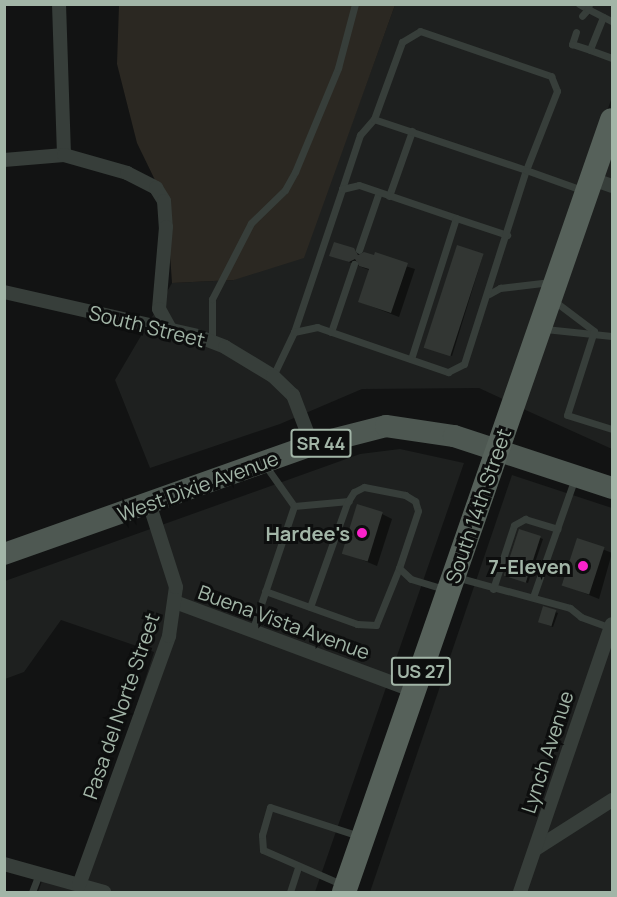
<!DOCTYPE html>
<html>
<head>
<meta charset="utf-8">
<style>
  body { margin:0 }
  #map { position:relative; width:617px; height:897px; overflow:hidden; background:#121313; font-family:Manrope,sans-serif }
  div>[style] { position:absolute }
  .built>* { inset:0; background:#1e201f }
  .green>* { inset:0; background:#2b2822 }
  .shadow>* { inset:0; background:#0007 }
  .building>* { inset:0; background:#323633; transform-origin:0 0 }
  .service>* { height:7px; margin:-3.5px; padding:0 3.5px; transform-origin:3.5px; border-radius:3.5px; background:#373e3a }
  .minor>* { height:14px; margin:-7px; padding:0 7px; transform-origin:7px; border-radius:7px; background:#373e3a }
  .primary>* { height:22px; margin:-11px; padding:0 11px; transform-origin:11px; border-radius:11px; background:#4e5852 }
  .trunk>* { height:24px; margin:-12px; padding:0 12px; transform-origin:12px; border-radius:12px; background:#56615a }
  .dots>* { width:16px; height:16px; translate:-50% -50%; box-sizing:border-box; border:3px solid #0d0e0e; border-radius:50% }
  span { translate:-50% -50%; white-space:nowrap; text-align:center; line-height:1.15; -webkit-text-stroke:6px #0d0e0e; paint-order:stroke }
  .shield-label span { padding:2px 4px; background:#0d0e0e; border:2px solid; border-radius:4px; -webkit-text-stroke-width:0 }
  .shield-label { font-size:18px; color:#a2b5a7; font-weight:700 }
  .street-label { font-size:20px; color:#a2b5a7 }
  .poi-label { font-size:20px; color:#a2b5a7; font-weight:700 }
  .right { translate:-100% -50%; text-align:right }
  .frame { position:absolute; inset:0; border:6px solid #a2b5a7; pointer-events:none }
</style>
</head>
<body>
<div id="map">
  <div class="built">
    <i style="clip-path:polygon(395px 5px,612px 5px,612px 97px,507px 401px,479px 388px,362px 389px,280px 424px,150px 468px,115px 380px,172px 283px,234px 280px,322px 205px)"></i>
    <i style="clip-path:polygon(612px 142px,612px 449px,521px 408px)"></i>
    <i style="clip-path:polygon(400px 449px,464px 463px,315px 892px,38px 892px,43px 878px,77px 889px,154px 652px,61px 620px,24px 672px,5px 679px,5px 581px,360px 454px)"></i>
    <i style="clip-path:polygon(512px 475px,612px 508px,612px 892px,370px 892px)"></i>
  </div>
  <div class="green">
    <i style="clip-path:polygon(119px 5px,395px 5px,304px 258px,234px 280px,172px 283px,168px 225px,154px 178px,137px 143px,117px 64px)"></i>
  </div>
  <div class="shadow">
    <i style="clip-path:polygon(353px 250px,415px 269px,399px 317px,360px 302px,369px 270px,331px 255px)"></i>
    <i style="clip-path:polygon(483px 255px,452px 356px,427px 347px)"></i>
    <i style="clip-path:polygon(382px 514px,392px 519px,377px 566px,343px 552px)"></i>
    <i style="clip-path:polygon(520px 530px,543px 539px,528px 583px,508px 576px)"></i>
    <i style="clip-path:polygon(578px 539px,612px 553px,599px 599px,562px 584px)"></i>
    <i style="clip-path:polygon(544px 608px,558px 613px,553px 627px,542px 623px)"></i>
  </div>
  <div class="building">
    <i style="clip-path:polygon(334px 242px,354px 248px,358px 255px,364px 252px,374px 255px,375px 252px,408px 263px,391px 313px,358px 302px,369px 269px,359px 266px,355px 259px,349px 262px,329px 256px)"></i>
    <i style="left:457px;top:245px;width:28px;height:108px;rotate:18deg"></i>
    <i style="left:357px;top:504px;width:27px;height:52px;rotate:17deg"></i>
    <i style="left:519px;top:529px;width:23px;height:49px;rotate:18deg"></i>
    <i style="left:577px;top:538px;width:29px;height:50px;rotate:18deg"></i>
    <i style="left:543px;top:606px;width:14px;height:17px;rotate:17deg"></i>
  </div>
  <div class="service">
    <i style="left:579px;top:4px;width:10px;rotate:29deg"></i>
    <i style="left:588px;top:9px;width:9px;rotate:131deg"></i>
    <i style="left:589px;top:4px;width:5px;rotate:101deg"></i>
    <i style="left:588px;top:9px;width:27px;rotate:27deg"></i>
    <i style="left:603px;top:17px;width:35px;rotate:112deg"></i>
    <i style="left:590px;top:50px;width:23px;rotate:20deg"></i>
    <i style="left:576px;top:32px;width:13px;rotate:108deg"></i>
    <i style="left:572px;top:44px;width:19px;rotate:18deg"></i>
    <i style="left:342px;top:189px;width:57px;rotate:-71.6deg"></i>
    <i style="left:360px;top:135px;width:21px;rotate:-49deg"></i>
    <i style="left:389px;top:196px;width:69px;rotate:-70.5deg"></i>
    <i style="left:359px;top:250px;width:61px;rotate:-71deg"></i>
    <i style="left:489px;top:294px;width:13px;rotate:-29deg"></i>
    <i style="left:500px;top:288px;width:51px;rotate:-6.7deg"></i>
    <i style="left:553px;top:300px;width:51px;rotate:37.1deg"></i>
    <i style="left:545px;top:329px;width:67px;rotate:6deg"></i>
    <i style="left:594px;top:331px;width:88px;rotate:107.8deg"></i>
    <i style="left:567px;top:415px;width:47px;rotate:17.3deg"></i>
    <i style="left:294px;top:332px;width:151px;rotate:-71.4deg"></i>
    <i style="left:342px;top:189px;width:17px;rotate:-13deg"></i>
    <i style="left:359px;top:185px;width:102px;rotate:18.8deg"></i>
    <i style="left:331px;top:332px;width:72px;rotate:-71.3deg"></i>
    <i style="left:212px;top:342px;width:43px;rotate:-90deg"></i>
    <i style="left:212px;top:299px;width:85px;rotate:-62.8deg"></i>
    <i style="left:251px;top:223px;width:47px;rotate:-44.1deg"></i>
    <i style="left:285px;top:190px;width:21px;rotate:-61deg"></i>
    <i style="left:295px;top:172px;width:113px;rotate:-67.5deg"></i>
    <i style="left:338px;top:68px;width:66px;rotate:-75.1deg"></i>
    <i style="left:411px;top:359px;width:148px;rotate:-72.3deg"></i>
    <i style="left:456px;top:218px;width:54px;rotate:18.4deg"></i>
    <i style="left:273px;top:376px;width:49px;rotate:-64.5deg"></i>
    <i style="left:294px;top:332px;width:24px;rotate:-12deg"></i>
    <i style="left:317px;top:327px;width:139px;rotate:19deg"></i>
    <i style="left:448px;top:372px;width:18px;rotate:-27deg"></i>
    <i style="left:464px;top:364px;width:204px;rotate:-72.3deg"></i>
    <i style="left:526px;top:170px;width:160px;rotate:-161.5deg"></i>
    <i style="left:374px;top:119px;width:82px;rotate:-70deg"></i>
    <i style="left:402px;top:42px;width:21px;rotate:-31deg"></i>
    <i style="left:420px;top:31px;width:139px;rotate:19deg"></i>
    <i style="left:551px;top:76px;width:16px;rotate:68deg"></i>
    <i style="left:557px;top:91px;width:85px;rotate:111.4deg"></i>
    <i style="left:526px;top:170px;width:59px;rotate:19.7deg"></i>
    <i style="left:265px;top:465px;width:50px;rotate:54.7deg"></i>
    <i style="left:294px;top:506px;width:55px;rotate:-5.2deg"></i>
    <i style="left:456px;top:577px;width:118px;rotate:15.2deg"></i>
    <i style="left:570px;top:608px;width:14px;rotate:39deg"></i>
    <i style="left:581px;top:617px;width:32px;rotate:20deg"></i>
    <i style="left:493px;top:589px;width:67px;rotate:-71.8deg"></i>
    <i style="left:514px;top:525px;width:13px;rotate:-29deg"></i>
    <i style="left:525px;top:519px;width:34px;rotate:17deg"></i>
    <i style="left:265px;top:591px;width:98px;rotate:19.7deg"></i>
    <i style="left:357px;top:624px;width:19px;rotate:3deg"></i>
    <i style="left:376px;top:625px;width:61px;rotate:-68deg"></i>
    <i style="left:533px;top:597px;width:126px;rotate:-70.6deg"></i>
    <i style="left:310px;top:607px;width:110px;rotate:-70.4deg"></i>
    <i style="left:347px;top:503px;width:13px;rotate:-58deg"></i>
    <i style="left:354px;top:492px;width:11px;rotate:-27deg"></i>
    <i style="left:364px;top:487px;width:42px;rotate:11deg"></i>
    <i style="left:405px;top:495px;width:12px;rotate:31deg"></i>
    <i style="left:415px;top:501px;width:10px;rotate:73deg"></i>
    <i style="left:418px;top:511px;width:60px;rotate:108.4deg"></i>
    <i style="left:399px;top:568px;width:16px;rotate:43deg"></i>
    <i style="left:411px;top:579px;width:34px;rotate:17deg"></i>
    <i style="left:252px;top:631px;width:132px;rotate:-71.4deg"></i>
    <i style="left:341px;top:884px;width:85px;rotate:-156.4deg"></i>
    <i style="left:263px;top:850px;width:15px;rotate:-94deg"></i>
    <i style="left:262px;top:835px;width:29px;rotate:-74deg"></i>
    <i style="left:270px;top:807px;width:94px;rotate:18deg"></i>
    <i style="left:32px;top:892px;width:19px;rotate:-69deg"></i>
    <i style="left:290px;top:892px;width:26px;rotate:-72deg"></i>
  </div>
  <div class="minor">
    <i style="left:59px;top:4px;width:151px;rotate:88.1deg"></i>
    <i style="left:4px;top:160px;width:60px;rotate:-4.8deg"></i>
    <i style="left:64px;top:155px;width:66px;rotate:15.9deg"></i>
    <i style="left:127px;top:173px;width:33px;rotate:27deg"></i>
    <i style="left:156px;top:188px;width:15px;rotate:58deg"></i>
    <i style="left:164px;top:201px;width:26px;rotate:86deg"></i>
    <i style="left:166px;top:227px;width:82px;rotate:94.9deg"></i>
    <i style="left:159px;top:309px;width:23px;rotate:61deg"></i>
    <i style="left:592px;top:179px;width:21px;rotate:19deg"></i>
    <i style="left:4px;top:292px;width:198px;rotate:12.8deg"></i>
    <i style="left:197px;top:336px;width:30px;rotate:21deg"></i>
    <i style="left:225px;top:347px;width:56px;rotate:31.1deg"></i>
    <i style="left:273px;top:376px;width:28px;rotate:44deg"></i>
    <i style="left:293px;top:395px;width:53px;rotate:69.2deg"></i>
    <i style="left:175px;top:602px;width:255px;rotate:20.4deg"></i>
    <i style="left:537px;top:848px;width:89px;rotate:-32.6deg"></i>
    <i style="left:4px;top:864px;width:104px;rotate:15.6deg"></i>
    <i style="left:79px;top:885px;width:265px;rotate:-70.1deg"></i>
    <i style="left:169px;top:636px;width:49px;rotate:-81.9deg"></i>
    <i style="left:176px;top:587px;width:88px;rotate:-107.8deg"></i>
    <i style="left:520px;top:892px;width:283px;rotate:-71.1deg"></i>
  </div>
  <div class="primary">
    <i style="left:4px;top:554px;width:327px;rotate:-19.5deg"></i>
    <i style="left:312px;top:445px;width:76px;rotate:-14.4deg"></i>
    <i style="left:386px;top:426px;width:69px;rotate:8.4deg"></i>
    <i style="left:454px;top:436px;width:166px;rotate:18.2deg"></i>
  </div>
  <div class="trunk">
    <i style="left:344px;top:892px;width:817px;rotate:-70.86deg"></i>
  </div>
  <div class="dots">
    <i style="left:362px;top:533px;background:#fb22ca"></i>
    <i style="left:583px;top:566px;background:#fb22ca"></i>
  </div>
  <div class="shield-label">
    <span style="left:321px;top:443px">SR 44</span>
    <span style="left:421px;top:671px">US 27</span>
  </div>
  <div class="street-label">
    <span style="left:147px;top:326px;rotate:14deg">South Street</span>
    <span style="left:198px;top:486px;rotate:-20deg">West Dixie Avenue</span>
    <span style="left:478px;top:506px;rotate:-71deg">South 14th Street</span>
    <span style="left:284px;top:622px;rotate:20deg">Buena Vista Avenue</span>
    <span style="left:121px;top:706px;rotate:-71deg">Pasa del Norte Street</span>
    <span style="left:547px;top:752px;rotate:-72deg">Lynch Avenue</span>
  </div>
  <div class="poi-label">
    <span class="right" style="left:350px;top:533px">Hardee's</span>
    <span class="right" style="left:571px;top:566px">7-Eleven</span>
  </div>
  <div class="frame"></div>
</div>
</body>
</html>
